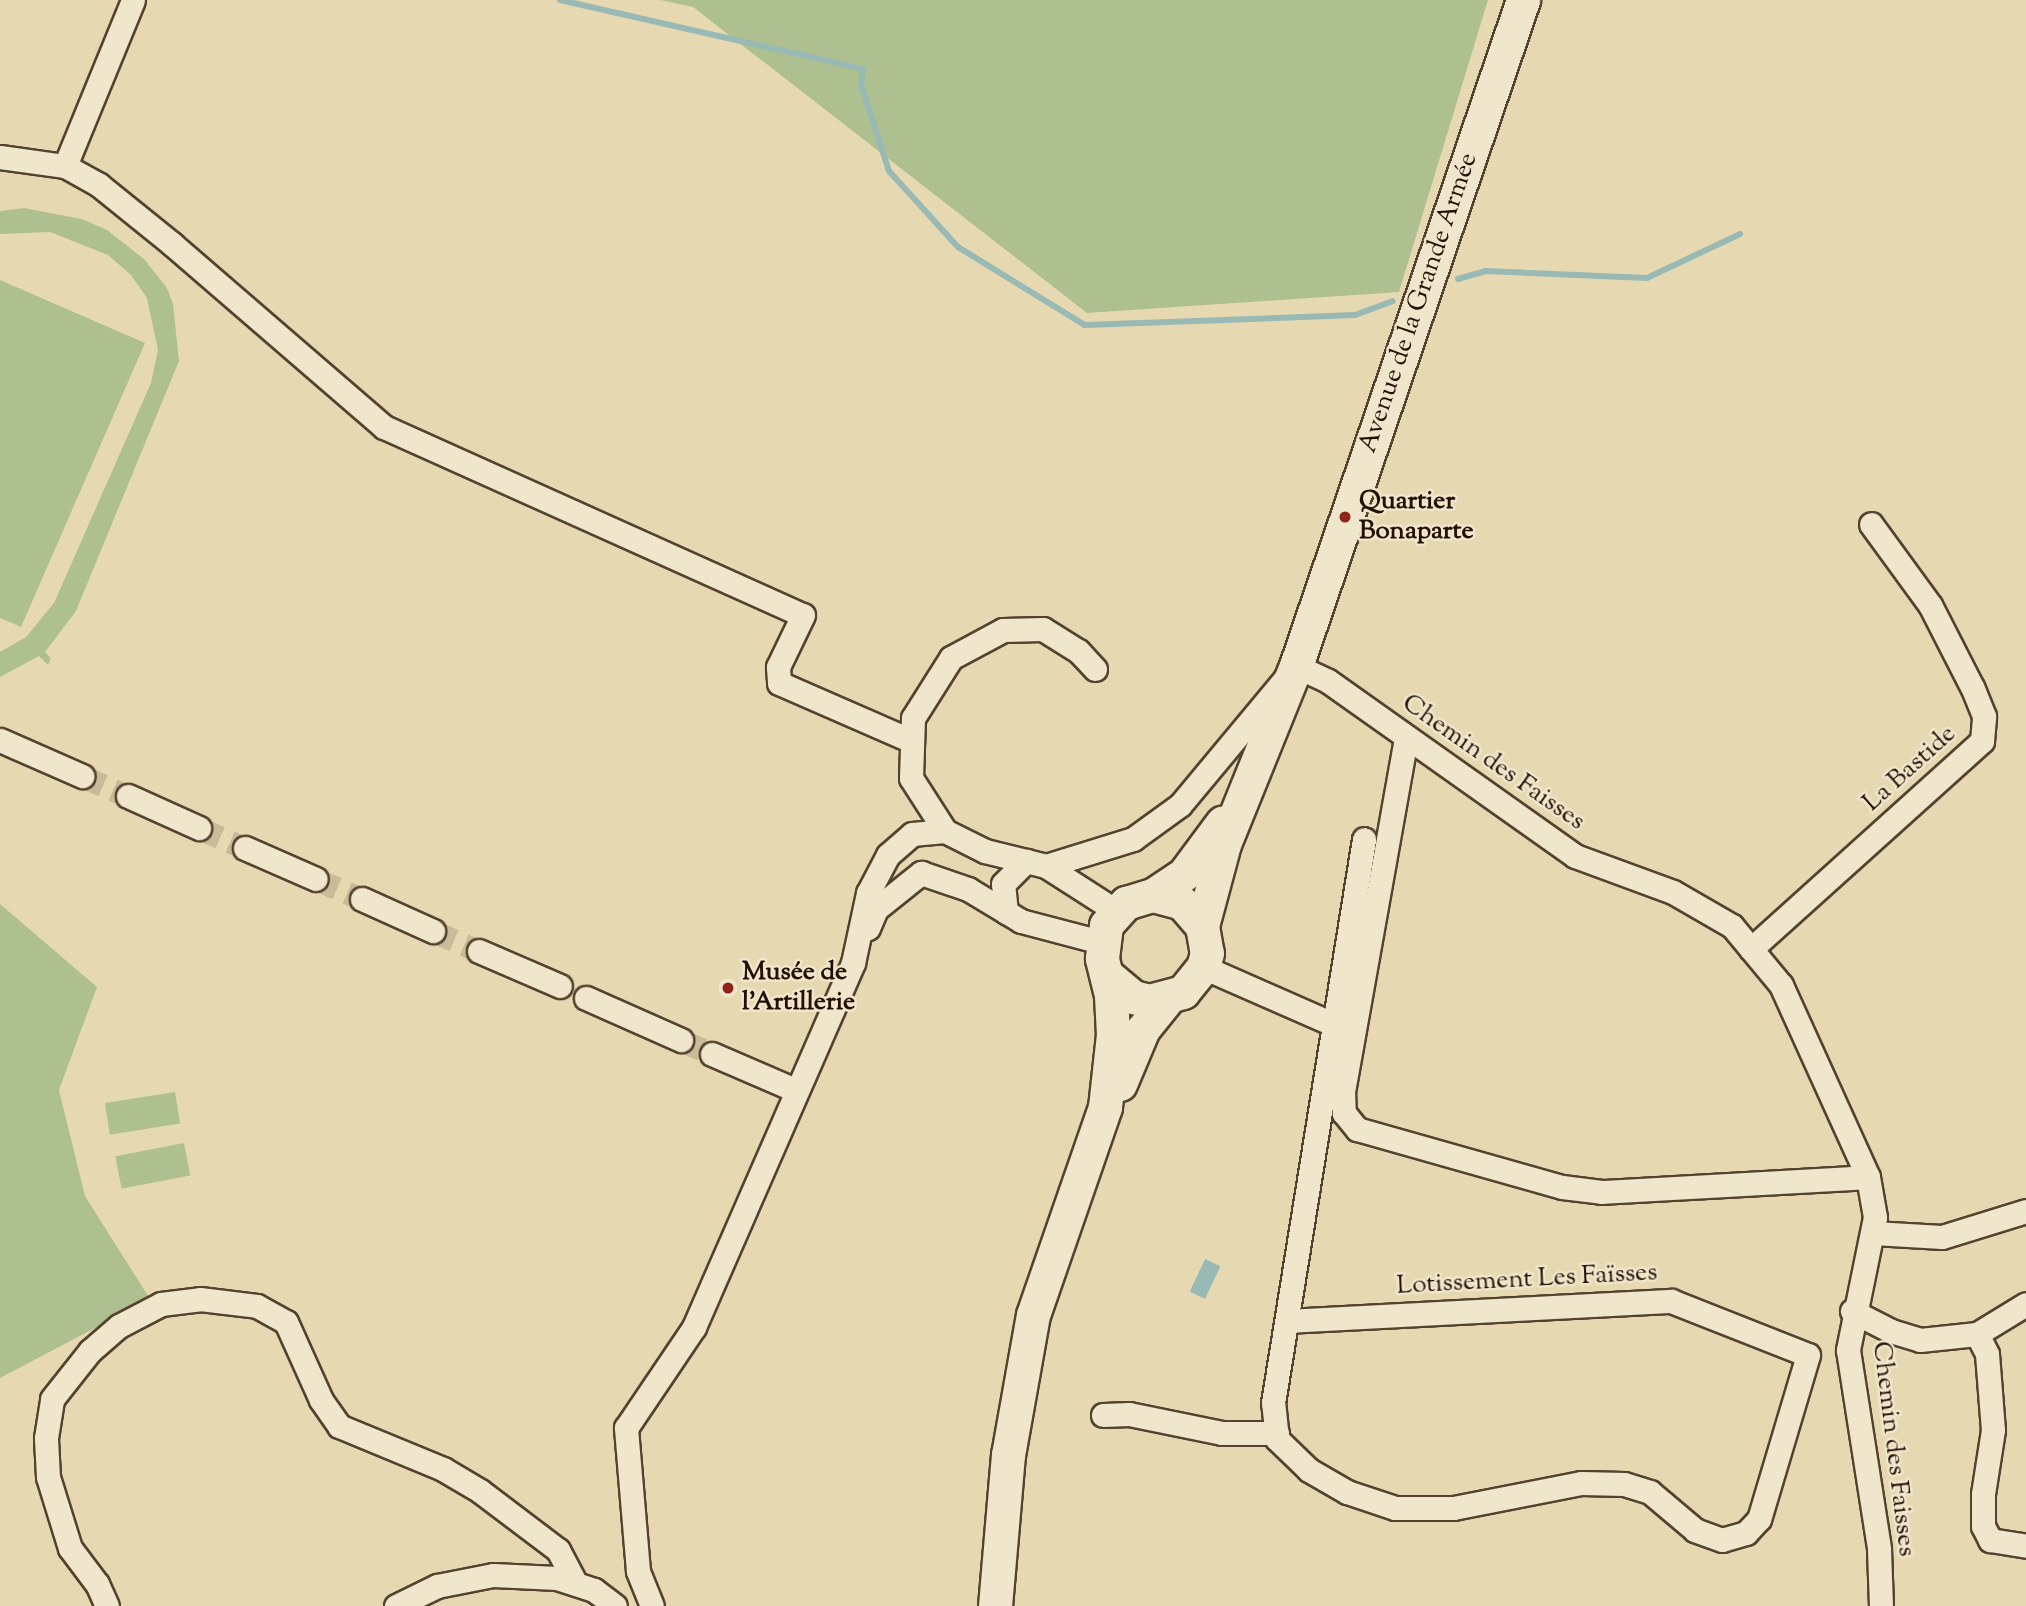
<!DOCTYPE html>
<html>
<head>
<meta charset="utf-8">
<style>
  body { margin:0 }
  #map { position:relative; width:2026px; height:1606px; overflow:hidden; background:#e6d9b1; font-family:"Sorts Mill Goudy",serif }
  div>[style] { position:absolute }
  .green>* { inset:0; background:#afc090; transform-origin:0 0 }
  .water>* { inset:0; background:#99b9b5; transform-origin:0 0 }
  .stream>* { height:6px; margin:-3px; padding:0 3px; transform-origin:3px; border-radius:3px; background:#99b9b5 }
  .street-tunnel>* { height:23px; margin-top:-11.5px; transform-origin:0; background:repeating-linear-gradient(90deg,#c9bb97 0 23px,transparent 0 34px) }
  .roads { filter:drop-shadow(2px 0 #544230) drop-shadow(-2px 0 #544230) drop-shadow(0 2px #544230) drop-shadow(0 -2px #544230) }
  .street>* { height:23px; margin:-11.5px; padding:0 11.5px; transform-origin:11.5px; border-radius:11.5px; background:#efe6cc }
  .secondary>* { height:33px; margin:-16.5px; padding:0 16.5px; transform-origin:16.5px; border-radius:16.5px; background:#efe6cc }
  .dots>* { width:19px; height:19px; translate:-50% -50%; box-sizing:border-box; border:4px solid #efe6cc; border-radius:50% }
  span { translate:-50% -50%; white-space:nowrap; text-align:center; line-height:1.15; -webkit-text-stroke:5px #efe6cc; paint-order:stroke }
  .street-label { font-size:26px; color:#241005 }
  .poi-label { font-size:26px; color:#241005; font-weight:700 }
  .left { translate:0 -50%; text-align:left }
</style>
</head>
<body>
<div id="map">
  <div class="green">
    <i style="clip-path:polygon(660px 0,1488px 0,1399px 292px,1087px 313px,693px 7px)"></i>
    <i style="clip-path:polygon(24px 208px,82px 219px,107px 230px,144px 259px,167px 288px,173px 304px,179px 361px,76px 611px,45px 652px,51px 658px,48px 665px,39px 656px,0 677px,0 652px,26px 637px,54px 603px,151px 383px,158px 350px,147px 298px,131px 275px,108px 255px,50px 232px,0 234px,0 211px)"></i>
    <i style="clip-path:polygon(0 280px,145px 343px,21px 627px,0 618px)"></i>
    <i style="clip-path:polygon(0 904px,97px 987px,59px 1090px,85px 1196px,150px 1299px,0 1378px)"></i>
    <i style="left:175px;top:1092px;width:32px;height:71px;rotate:81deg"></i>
    <i style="left:184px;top:1143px;width:33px;height:70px;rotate:79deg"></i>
  </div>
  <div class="water">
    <i style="left:1205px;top:1259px;width:17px;height:36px;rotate:25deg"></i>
  </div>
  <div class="stream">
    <i style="left:560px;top:0;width:302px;rotate:12.8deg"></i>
    <i style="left:858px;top:68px;width:5px;rotate:11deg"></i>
    <i style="left:863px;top:69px;width:16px;rotate:97deg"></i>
    <i style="left:861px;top:85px;width:90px;rotate:72deg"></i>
    <i style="left:889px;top:171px;width:103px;rotate:47.8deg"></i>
    <i style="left:958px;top:247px;width:149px;rotate:31.6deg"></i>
    <i style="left:1085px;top:325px;width:270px;rotate:-2.1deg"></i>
    <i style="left:1355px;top:315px;width:40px;rotate:-20.2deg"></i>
    <i style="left:1458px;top:279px;width:29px;rotate:-16deg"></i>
    <i style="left:1486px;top:271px;width:161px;rotate:2.5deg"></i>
    <i style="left:1647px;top:278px;width:103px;rotate:-25.3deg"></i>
  </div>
  <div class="street-tunnel">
    <i style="left:82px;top:776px;width:50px;rotate:23.5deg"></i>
    <i style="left:199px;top:828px;width:50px;rotate:23.5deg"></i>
    <i style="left:316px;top:879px;width:50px;rotate:23.5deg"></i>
    <i style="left:433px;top:931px;width:50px;rotate:23.5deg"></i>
    <i style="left:681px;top:1040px;width:34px;rotate:24deg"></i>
  </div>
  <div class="roads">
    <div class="street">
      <i style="left:0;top:157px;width:66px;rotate:7.9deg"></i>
      <i style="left:65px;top:166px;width:179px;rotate:-67.7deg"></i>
      <i style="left:65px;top:166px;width:39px;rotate:29deg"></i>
      <i style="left:99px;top:185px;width:94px;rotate:38.9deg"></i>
      <i style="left:172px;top:244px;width:280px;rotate:40.8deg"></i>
      <i style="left:384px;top:427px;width:459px;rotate:24.2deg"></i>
      <i style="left:803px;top:615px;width:58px;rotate:115.7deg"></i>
      <i style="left:778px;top:667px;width:16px;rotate:86deg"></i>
      <i style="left:779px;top:683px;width:145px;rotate:23.6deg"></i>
      <i style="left:1095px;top:669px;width:25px;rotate:-133deg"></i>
      <i style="left:1078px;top:651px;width:41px;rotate:-147.8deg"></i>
      <i style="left:1043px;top:629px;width:40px;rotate:178.6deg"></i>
      <i style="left:1003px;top:630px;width:59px;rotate:151.7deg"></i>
      <i style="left:951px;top:658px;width:71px;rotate:122.3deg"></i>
      <i style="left:913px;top:718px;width:60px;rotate:91.9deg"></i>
      <i style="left:911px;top:778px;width:63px;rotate:57.3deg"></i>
      <i style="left:945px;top:831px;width:45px;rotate:26.6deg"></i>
      <i style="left:985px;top:851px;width:63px;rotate:13.8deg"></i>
      <i style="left:1046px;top:866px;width:83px;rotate:32.7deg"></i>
      <i style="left:1406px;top:738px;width:358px;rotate:100.1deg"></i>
      <i style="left:1343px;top:1090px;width:23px;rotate:88deg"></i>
      <i style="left:1344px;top:1113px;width:21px;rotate:51deg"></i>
      <i style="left:1357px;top:1129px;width:213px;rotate:15.8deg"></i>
      <i style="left:1562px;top:1187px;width:40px;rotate:7.1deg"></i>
      <i style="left:1602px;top:1192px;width:266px;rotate:-3.2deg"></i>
      <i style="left:0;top:740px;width:90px;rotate:23.7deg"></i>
      <i style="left:128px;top:796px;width:78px;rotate:24.3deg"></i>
      <i style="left:245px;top:848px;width:77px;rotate:23.6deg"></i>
      <i style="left:1046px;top:866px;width:91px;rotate:-17.2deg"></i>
      <i style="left:1133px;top:839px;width:58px;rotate:-35.9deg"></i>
      <i style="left:1180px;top:805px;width:181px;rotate:-50.2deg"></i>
      <i style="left:1296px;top:666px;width:35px;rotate:25deg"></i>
      <i style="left:1328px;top:681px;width:303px;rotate:35.3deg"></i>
      <i style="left:1575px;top:856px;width:104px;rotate:20.2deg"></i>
      <i style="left:1673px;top:892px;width:68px;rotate:30deg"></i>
      <i style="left:1732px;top:926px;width:77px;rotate:50.3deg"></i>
      <i style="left:1781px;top:985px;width:211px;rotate:65.6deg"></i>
      <i style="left:1868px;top:1177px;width:41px;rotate:80.1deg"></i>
      <i style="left:1875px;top:1217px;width:136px;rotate:101.5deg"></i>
      <i style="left:1848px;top:1350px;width:201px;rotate:81.1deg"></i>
      <i style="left:1879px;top:1549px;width:57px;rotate:88deg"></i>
      <i style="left:362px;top:899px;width:78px;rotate:24.3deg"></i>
      <i style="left:1006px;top:912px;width:28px;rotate:-96deg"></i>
      <i style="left:1003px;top:884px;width:33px;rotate:-45deg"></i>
      <i style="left:868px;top:928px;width:21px;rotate:-67deg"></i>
      <i style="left:876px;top:909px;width:58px;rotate:-38.7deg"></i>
      <i style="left:921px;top:873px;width:50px;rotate:18.8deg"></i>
      <i style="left:968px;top:889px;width:62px;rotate:31.1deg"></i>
      <i style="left:1021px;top:921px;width:83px;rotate:14.7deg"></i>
      <i style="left:1751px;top:949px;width:311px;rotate:-42deg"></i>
      <i style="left:1982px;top:741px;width:25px;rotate:-85deg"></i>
      <i style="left:1984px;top:716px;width:31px;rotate:-112deg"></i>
      <i style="left:1972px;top:687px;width:92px;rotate:-117.1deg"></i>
      <i style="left:1930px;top:605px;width:100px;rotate:-126.1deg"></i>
      <i style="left:479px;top:951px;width:88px;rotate:23.4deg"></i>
      <i style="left:1203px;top:967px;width:144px;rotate:23.7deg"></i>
      <i style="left:586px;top:998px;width:104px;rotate:23.9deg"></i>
      <i style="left:712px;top:1054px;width:90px;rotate:23.4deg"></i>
      <i style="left:1873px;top:1233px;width:69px;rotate:3.3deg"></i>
      <i style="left:1942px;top:1237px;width:88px;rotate:-17.2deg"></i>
      <i style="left:1852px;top:1311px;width:44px;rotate:27.1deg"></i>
      <i style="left:1891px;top:1331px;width:30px;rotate:17deg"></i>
      <i style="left:1920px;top:1340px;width:57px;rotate:-6deg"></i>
      <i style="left:1977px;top:1334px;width:22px;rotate:63deg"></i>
      <i style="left:1987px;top:1354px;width:76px;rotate:85.5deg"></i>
      <i style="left:1993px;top:1430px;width:65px;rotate:98.9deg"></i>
      <i style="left:1983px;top:1494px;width:32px;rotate:90deg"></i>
      <i style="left:1983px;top:1526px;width:16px;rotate:63deg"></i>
      <i style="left:1990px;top:1540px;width:36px;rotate:9deg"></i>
      <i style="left:1288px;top:1321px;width:384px;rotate:-3deg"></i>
      <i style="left:1671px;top:1301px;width:147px;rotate:21.5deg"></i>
      <i style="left:1808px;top:1355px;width:171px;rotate:106.6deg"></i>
      <i style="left:1759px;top:1519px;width:19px;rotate:133deg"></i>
      <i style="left:1746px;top:1533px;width:25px;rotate:164deg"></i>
      <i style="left:1722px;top:1540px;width:29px;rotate:-160deg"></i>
      <i style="left:1695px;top:1530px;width:59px;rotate:-139.8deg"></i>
      <i style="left:1650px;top:1492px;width:27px;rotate:-163deg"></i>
      <i style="left:1624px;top:1484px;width:43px;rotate:-178.7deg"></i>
      <i style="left:1581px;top:1483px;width:130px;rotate:168.9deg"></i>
      <i style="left:1453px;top:1508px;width:58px;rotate:180deg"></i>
      <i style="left:1395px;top:1508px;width:51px;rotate:-161.6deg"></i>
      <i style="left:1347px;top:1492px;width:44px;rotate:-149.9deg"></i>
      <i style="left:1309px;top:1470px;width:45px;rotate:-135.9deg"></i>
      <i style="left:1277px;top:1439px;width:36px;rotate:-96deg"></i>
      <i style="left:1273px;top:1403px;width:571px;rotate:-80.83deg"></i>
      <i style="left:1977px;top:1334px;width:57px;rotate:-31.5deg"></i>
      <i style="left:1103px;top:1415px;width:26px;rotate:-2deg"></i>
      <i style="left:1129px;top:1414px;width:95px;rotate:11.5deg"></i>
      <i style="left:1222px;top:1433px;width:55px"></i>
      <i style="left:107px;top:1606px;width:24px;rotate:-114deg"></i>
      <i style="left:97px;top:1584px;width:45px;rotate:-126.9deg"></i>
      <i style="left:70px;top:1548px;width:74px;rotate:-107.2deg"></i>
      <i style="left:48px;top:1477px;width:39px;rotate:-93deg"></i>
      <i style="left:46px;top:1438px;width:39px;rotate:-81deg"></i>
      <i style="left:52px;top:1399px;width:61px;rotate:-51.6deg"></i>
      <i style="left:90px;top:1351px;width:38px;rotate:-41deg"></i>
      <i style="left:119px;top:1326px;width:47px;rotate:-27.6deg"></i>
      <i style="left:161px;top:1304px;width:39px;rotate:-7deg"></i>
      <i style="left:200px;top:1299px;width:57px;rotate:7deg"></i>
      <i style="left:257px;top:1306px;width:33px;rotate:29deg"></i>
      <i style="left:286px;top:1322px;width:85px;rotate:65.8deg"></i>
      <i style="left:321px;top:1400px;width:32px;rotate:55deg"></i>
      <i style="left:339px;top:1426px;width:113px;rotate:22.5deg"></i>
      <i style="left:443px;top:1469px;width:43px;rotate:30.7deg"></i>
      <i style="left:480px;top:1491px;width:98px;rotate:37.1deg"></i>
      <i style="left:558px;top:1550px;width:38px;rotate:62deg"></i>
      <i style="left:396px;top:1606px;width:46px;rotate:-26deg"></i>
      <i style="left:437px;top:1586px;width:57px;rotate:-11.1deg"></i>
      <i style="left:493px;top:1575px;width:64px;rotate:2.7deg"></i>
      <i style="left:557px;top:1578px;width:39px;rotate:18deg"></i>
      <i style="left:594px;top:1590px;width:26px;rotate:37deg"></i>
      <i style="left:652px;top:1606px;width:38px;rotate:-112deg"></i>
      <i style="left:638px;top:1571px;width:144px;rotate:-94.8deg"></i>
      <i style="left:626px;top:1428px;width:122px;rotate:-56deg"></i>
      <i style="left:694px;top:1327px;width:397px;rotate:-66.4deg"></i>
      <i style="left:853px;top:963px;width:72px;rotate:-77.9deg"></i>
      <i style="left:868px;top:893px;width:43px;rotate:-62.2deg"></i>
      <i style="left:888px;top:855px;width:32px;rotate:-41deg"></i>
      <i style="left:912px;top:834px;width:33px;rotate:-5deg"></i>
    </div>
    <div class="secondary">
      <i style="left:1153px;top:895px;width:37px;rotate:-34deg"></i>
      <i style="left:1184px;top:874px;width:64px;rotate:-53.3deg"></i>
      <i style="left:1202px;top:926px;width:85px;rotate:-75deg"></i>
      <i style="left:1224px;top:844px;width:192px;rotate:-68deg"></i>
      <i style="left:1296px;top:666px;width:704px;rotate:-71.18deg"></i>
      <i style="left:1120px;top:1084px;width:60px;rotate:-67.3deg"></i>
      <i style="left:1143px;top:1029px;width:38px;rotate:-51deg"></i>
      <i style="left:995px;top:1606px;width:152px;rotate:-85.1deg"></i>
      <i style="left:1008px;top:1455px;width:142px;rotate:-79.9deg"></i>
      <i style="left:1033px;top:1315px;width:220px;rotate:-70.9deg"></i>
      <i style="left:1105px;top:1107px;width:72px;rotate:-83.7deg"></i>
      <i style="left:1113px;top:1035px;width:40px;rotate:-92.9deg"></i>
      <i style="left:1111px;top:995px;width:38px;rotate:-104deg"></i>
      <i style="left:1102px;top:958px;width:33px;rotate:-83deg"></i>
      <i style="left:1106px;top:925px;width:30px;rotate:-48deg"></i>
      <i style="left:1126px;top:903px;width:28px;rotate:-17deg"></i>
      <i style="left:1153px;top:895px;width:30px;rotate:15deg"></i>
      <i style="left:1182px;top:903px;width:30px;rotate:49deg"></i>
      <i style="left:1202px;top:926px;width:27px;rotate:80deg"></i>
      <i style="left:1207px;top:953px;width:15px;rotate:106deg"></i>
      <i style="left:1203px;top:967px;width:32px;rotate:129deg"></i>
      <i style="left:1183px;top:992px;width:34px;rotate:165deg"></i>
      <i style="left:1150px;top:1001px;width:17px;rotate:-167deg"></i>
      <i style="left:1133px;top:997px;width:34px;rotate:-140deg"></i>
    </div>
  </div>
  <div class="dots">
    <i style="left:1345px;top:517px;background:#8f2418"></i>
    <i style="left:728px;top:988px;background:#8f2418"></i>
  </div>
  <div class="street-label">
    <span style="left:1419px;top:303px;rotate:-71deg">Avenue de la Grande Armée</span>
    <span style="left:1493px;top:763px;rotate:35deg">Chemin des Faisses</span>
    <span style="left:1910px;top:769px;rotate:-42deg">La Bastide</span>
    <span style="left:1527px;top:1280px;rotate:-3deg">Lotissement Les Faïsses</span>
    <span style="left:1893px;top:1449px;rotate:83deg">Chemin des Faisses</span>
  </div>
  <div class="poi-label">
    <span class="left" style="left:1359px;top:517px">Quartier<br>Bonaparte</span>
    <span class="left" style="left:742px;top:988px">Musée de<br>l'Artillerie</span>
  </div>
</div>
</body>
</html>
